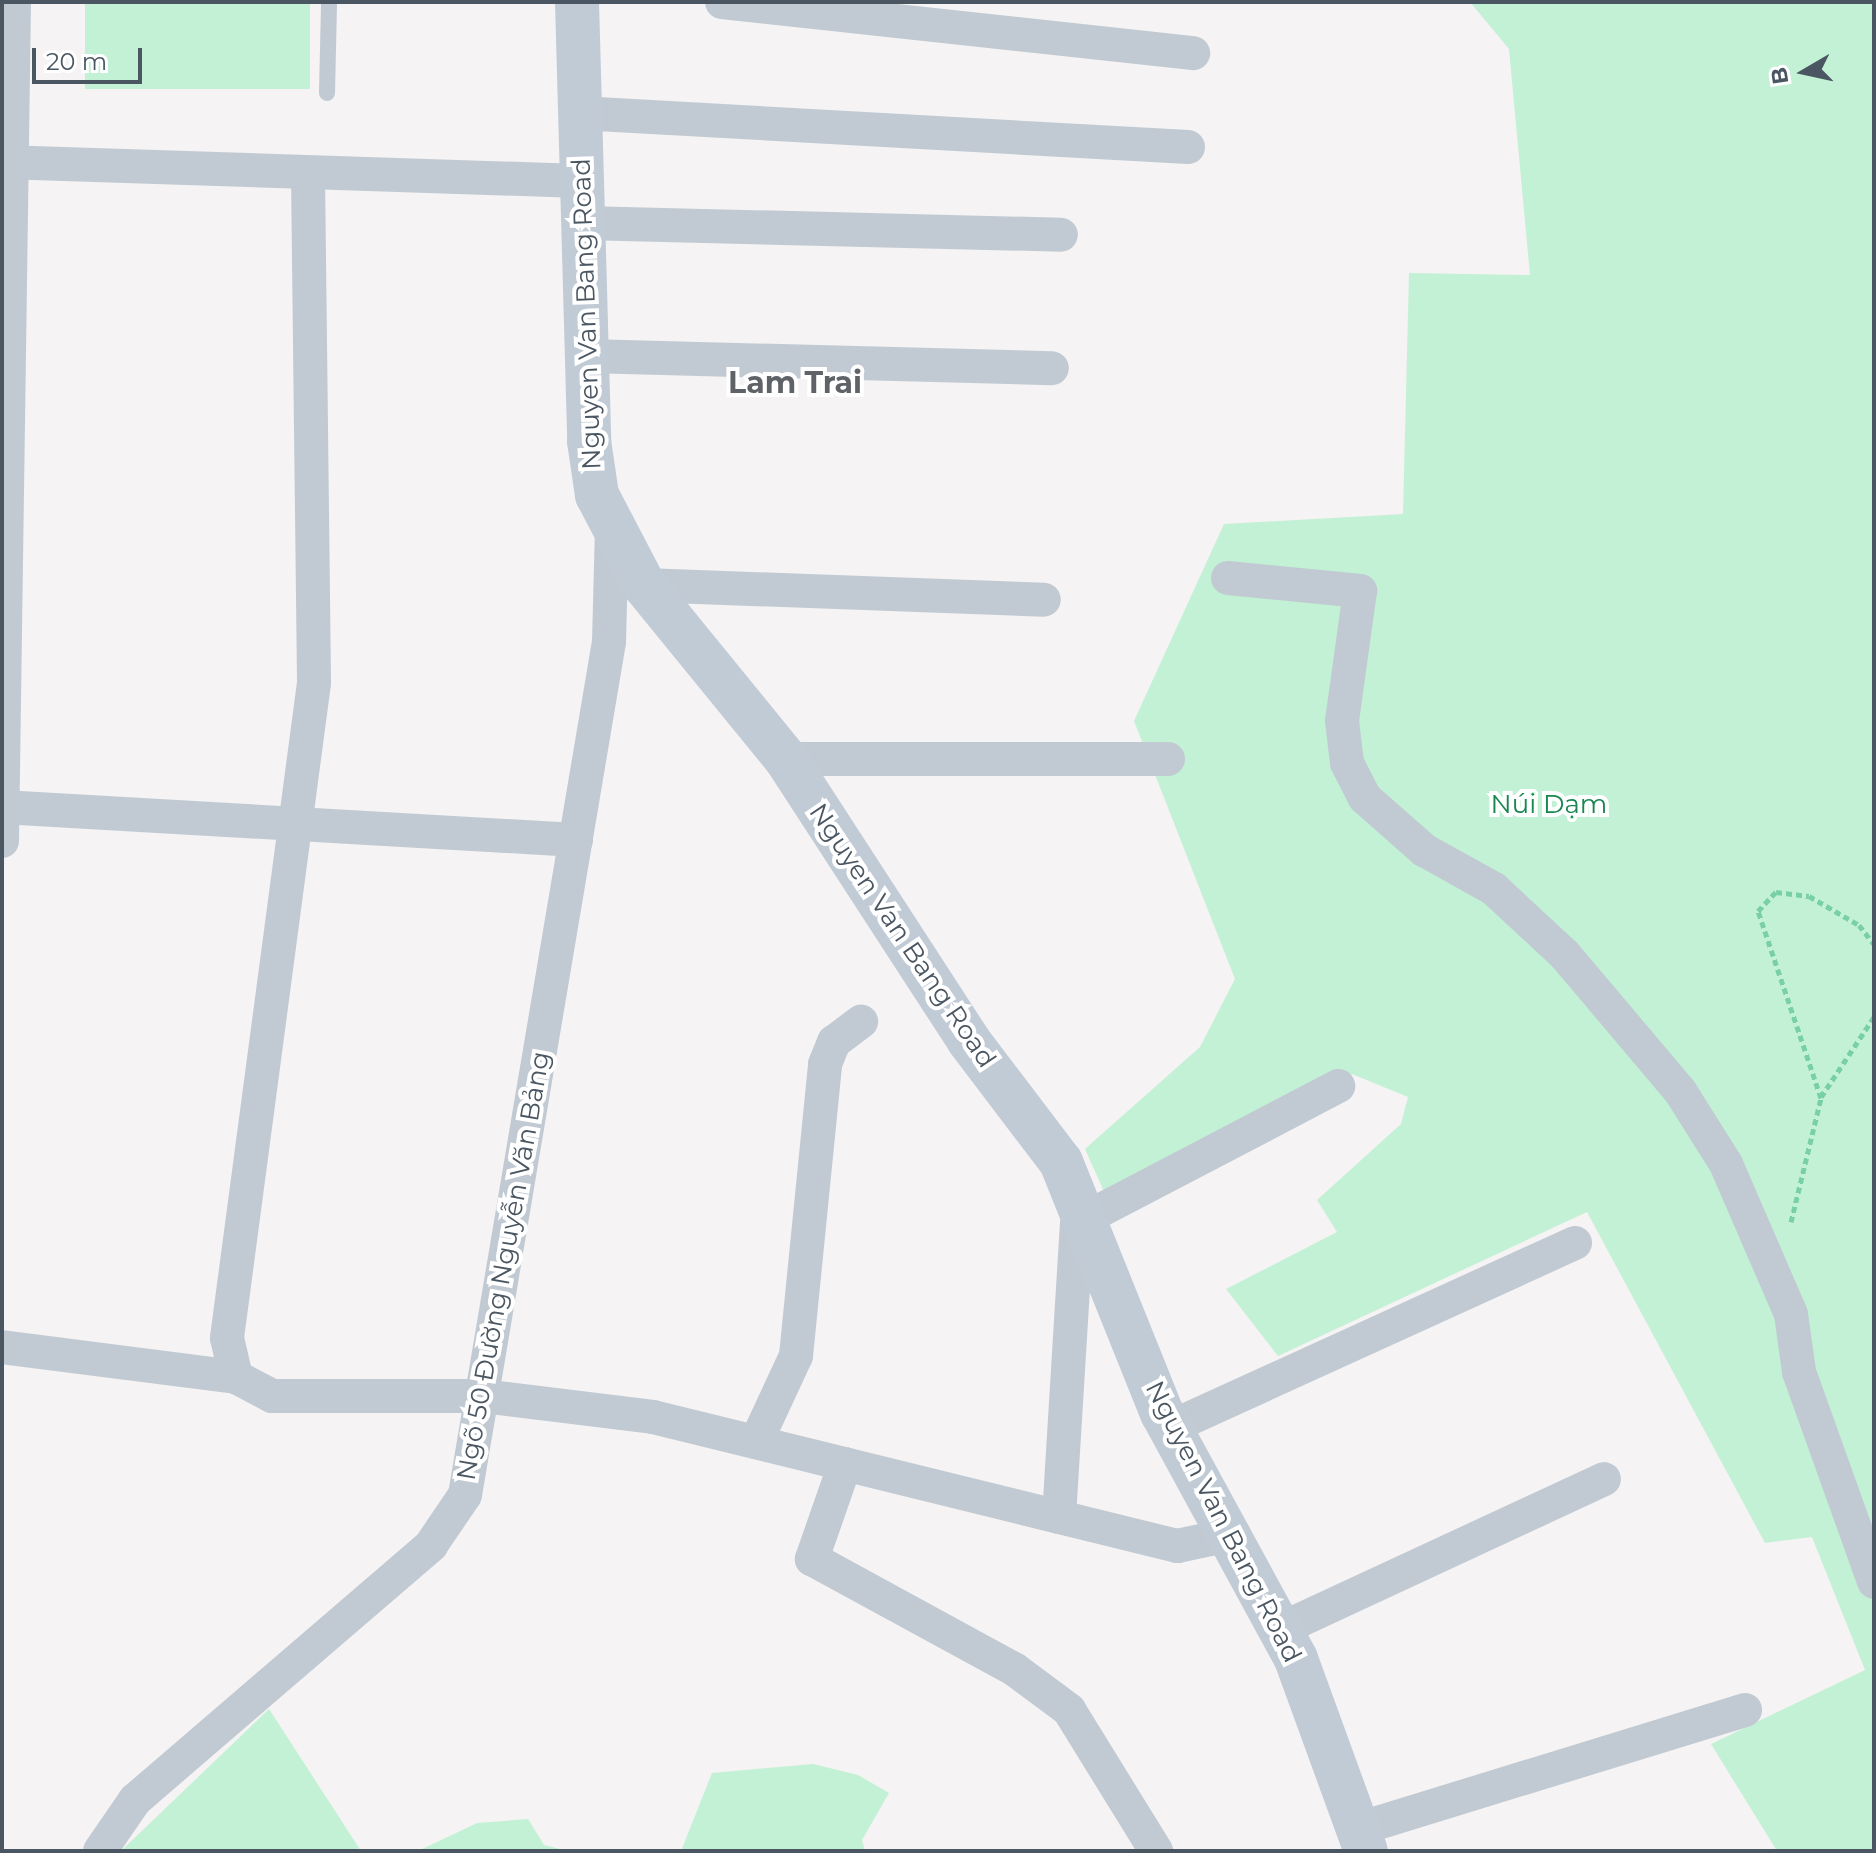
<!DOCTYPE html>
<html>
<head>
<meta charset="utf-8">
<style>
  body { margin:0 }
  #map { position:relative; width:1876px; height:1853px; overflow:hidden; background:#f5f3f3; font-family:Montserrat,sans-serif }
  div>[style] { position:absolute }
  .green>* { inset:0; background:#c3f1d5; transform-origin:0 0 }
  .path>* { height:5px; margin-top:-2.5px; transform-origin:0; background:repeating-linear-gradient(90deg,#7ad0a6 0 6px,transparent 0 10px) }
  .lane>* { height:16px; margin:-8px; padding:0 8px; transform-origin:8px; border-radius:8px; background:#c1cad2 }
  .street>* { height:34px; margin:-17px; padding:0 17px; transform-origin:17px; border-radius:17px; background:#c1cad2 }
  .secondary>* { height:44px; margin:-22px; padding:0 22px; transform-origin:22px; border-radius:22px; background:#c1cbd6 }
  span { translate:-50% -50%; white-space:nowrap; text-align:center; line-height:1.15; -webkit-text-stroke:8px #fff; paint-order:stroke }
  .street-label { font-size:26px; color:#4a5661 }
  .park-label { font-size:26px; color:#17864f }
  .quarter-label { font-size:30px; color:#5f6368; font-weight:700 }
  .frame { position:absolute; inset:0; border:4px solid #4a5661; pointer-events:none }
  .north { position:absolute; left:1764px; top:32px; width:80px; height:80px; -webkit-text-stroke:6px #fff; paint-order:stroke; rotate:261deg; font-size:22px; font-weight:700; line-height:32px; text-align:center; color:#4a5661 }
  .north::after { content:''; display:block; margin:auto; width:28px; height:36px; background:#4a5661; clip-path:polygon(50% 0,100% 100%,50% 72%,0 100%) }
  .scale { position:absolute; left:32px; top:48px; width:110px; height:36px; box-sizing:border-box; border:4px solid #4a5661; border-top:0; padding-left:10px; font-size:24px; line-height:28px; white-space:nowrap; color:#4a5661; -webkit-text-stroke:6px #fff; paint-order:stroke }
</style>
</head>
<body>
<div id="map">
  <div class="green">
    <i style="left:85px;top:2px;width:225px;height:87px"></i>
    <i style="clip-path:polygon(1470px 2px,1874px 2px,1874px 1851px,1777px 1851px,1711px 1744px,1865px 1670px,1812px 1537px,1765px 1543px,1587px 1212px,1278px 1356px,1226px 1289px,1337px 1232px,1317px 1200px,1401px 1124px,1408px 1097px,1352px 1074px,1106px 1196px,1085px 1149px,1200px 1047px,1235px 979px,1134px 721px,1224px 524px,1403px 514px,1409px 273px,1530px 275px,1509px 49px)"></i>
    <i style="clip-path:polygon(269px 1709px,361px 1851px,123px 1849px)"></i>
    <i style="clip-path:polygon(813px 1764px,858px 1775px,889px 1793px,862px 1840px,865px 1851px,681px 1851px,712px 1773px)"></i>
    <i style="clip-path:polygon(528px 1819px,544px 1845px,568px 1851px,418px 1851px,477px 1823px)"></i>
  </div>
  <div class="path">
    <i style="left:1821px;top:1097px;width:96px;rotate:-56.5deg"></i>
    <i style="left:1791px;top:1222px;width:128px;rotate:-76.4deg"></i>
    <i style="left:1821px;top:1098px;width:197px;rotate:-108.6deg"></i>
    <i style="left:1758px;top:911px;width:26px;rotate:-47deg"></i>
    <i style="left:1776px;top:892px;width:33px;rotate:7deg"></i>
    <i style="left:1809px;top:896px;width:58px;rotate:30.1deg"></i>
    <i style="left:1859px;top:925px;width:24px;rotate:52deg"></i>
  </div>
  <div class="lane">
    <i style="left:327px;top:93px;width:91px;rotate:-88.7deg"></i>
  </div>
  <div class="street">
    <i style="left:722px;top:2px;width:474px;rotate:6.2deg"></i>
    <i style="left:579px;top:113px;width:610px;rotate:3.2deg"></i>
    <i style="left:2px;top:162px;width:578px;rotate:1.88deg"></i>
    <i style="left:308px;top:175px;width:508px;rotate:89.32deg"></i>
    <i style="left:314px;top:683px;width:661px;rotate:97.57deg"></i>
    <i style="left:227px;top:1338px;width:40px;rotate:77deg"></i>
    <i style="left:236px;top:1377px;width:41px;rotate:27.8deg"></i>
    <i style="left:272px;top:1396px;width:210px"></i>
    <i style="left:482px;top:1396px;width:172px;rotate:7deg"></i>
    <i style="left:653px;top:1417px;width:540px;rotate:13.83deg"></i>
    <i style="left:1177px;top:1546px;width:58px;rotate:-11.9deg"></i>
    <i style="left:583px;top:223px;width:478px;rotate:1.4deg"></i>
    <i style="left:587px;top:356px;width:465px;rotate:1.5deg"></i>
    <i style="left:1228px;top:578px;width:133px;rotate:5.6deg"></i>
    <i style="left:1360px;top:591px;width:131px;rotate:97.9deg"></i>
    <i style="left:1342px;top:721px;width:42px;rotate:83.2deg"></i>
    <i style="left:1347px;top:763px;width:39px;rotate:63deg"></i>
    <i style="left:1365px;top:798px;width:79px;rotate:41.4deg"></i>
    <i style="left:1424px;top:850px;width:80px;rotate:29.1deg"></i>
    <i style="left:1494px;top:889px;width:97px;rotate:42.9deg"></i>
    <i style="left:1565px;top:955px;width:178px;rotate:49.8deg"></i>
    <i style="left:1680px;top:1091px;width:86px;rotate:57.8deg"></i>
    <i style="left:1726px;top:1164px;width:163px;rotate:66.6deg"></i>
    <i style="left:1791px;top:1314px;width:59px;rotate:82.1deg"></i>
    <i style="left:1799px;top:1372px;width:223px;rotate:70.3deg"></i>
    <i style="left:644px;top:585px;width:400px;rotate:2.1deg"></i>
    <i style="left:786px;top:759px;width:382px"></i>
    <i style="left:2px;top:807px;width:575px;rotate:3.29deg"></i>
    <i style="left:2px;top:841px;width:839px;rotate:-89.18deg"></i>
    <i style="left:1084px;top:1219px;width:287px;rotate:-27.6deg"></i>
    <i style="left:2px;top:1347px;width:236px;rotate:7.3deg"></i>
    <i style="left:1171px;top:1427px;width:444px;rotate:-24.5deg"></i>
    <i style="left:756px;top:1442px;width:95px;rotate:-65.1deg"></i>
    <i style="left:796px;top:1356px;width:293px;rotate:-84.3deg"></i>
    <i style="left:825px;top:1064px;width:24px;rotate:-68deg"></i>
    <i style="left:834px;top:1042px;width:34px;rotate:-37deg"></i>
    <i style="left:845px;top:1464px;width:101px;rotate:109.2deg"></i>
    <i style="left:812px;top:1559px;width:230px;rotate:28.6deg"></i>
    <i style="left:1014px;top:1669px;width:69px;rotate:36.7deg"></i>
    <i style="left:1069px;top:1710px;width:166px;rotate:58.3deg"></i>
    <i style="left:1059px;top:1517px;width:308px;rotate:-86.5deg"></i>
    <i style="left:1281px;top:1629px;width:356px;rotate:-24.9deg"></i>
    <i style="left:1358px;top:1829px;width:405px;rotate:-17.1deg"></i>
    <i style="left:100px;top:1851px;width:62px;rotate:-55.5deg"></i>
    <i style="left:135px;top:1800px;width:391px;rotate:-40.7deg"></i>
    <i style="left:431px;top:1545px;width:60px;rotate:-55.8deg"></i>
    <i style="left:465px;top:1495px;width:865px;rotate:-80.42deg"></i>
    <i style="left:609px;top:642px;width:113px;rotate:-88.5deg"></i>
  </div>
  <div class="secondary">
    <i style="left:577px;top:2px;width:439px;rotate:88.4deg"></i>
    <i style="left:589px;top:441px;width:55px;rotate:81.6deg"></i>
    <i style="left:597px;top:495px;width:102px;rotate:62.4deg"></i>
    <i style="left:644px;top:585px;width:225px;rotate:50.8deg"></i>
    <i style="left:786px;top:759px;width:336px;rotate:57deg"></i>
    <i style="left:969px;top:1041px;width:152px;rotate:52.8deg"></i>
    <i style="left:1061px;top:1162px;width:271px;rotate:68.1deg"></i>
    <i style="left:1162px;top:1413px;width:280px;rotate:61.4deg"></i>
    <i style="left:1296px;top:1659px;width:204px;rotate:70deg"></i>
  </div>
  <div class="street-label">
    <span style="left:587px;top:314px;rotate:-92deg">Nguyen Van Bang Road</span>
    <span style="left:902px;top:936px;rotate:56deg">Nguyen Van Bang Road</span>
    <span style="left:504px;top:1266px;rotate:-80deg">Ngõ 50 Đường Nguyễn Văn Bảng</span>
    <span style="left:1223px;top:1522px;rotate:63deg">Nguyen Van Bang Road</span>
  </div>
  <div class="park-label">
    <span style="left:1549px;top:805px">Núi Dạm</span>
  </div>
  <div class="quarter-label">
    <span style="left:795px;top:383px">Lam Trai</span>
  </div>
  <div class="frame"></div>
  <div class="north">B</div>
  <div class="scale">20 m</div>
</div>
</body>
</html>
